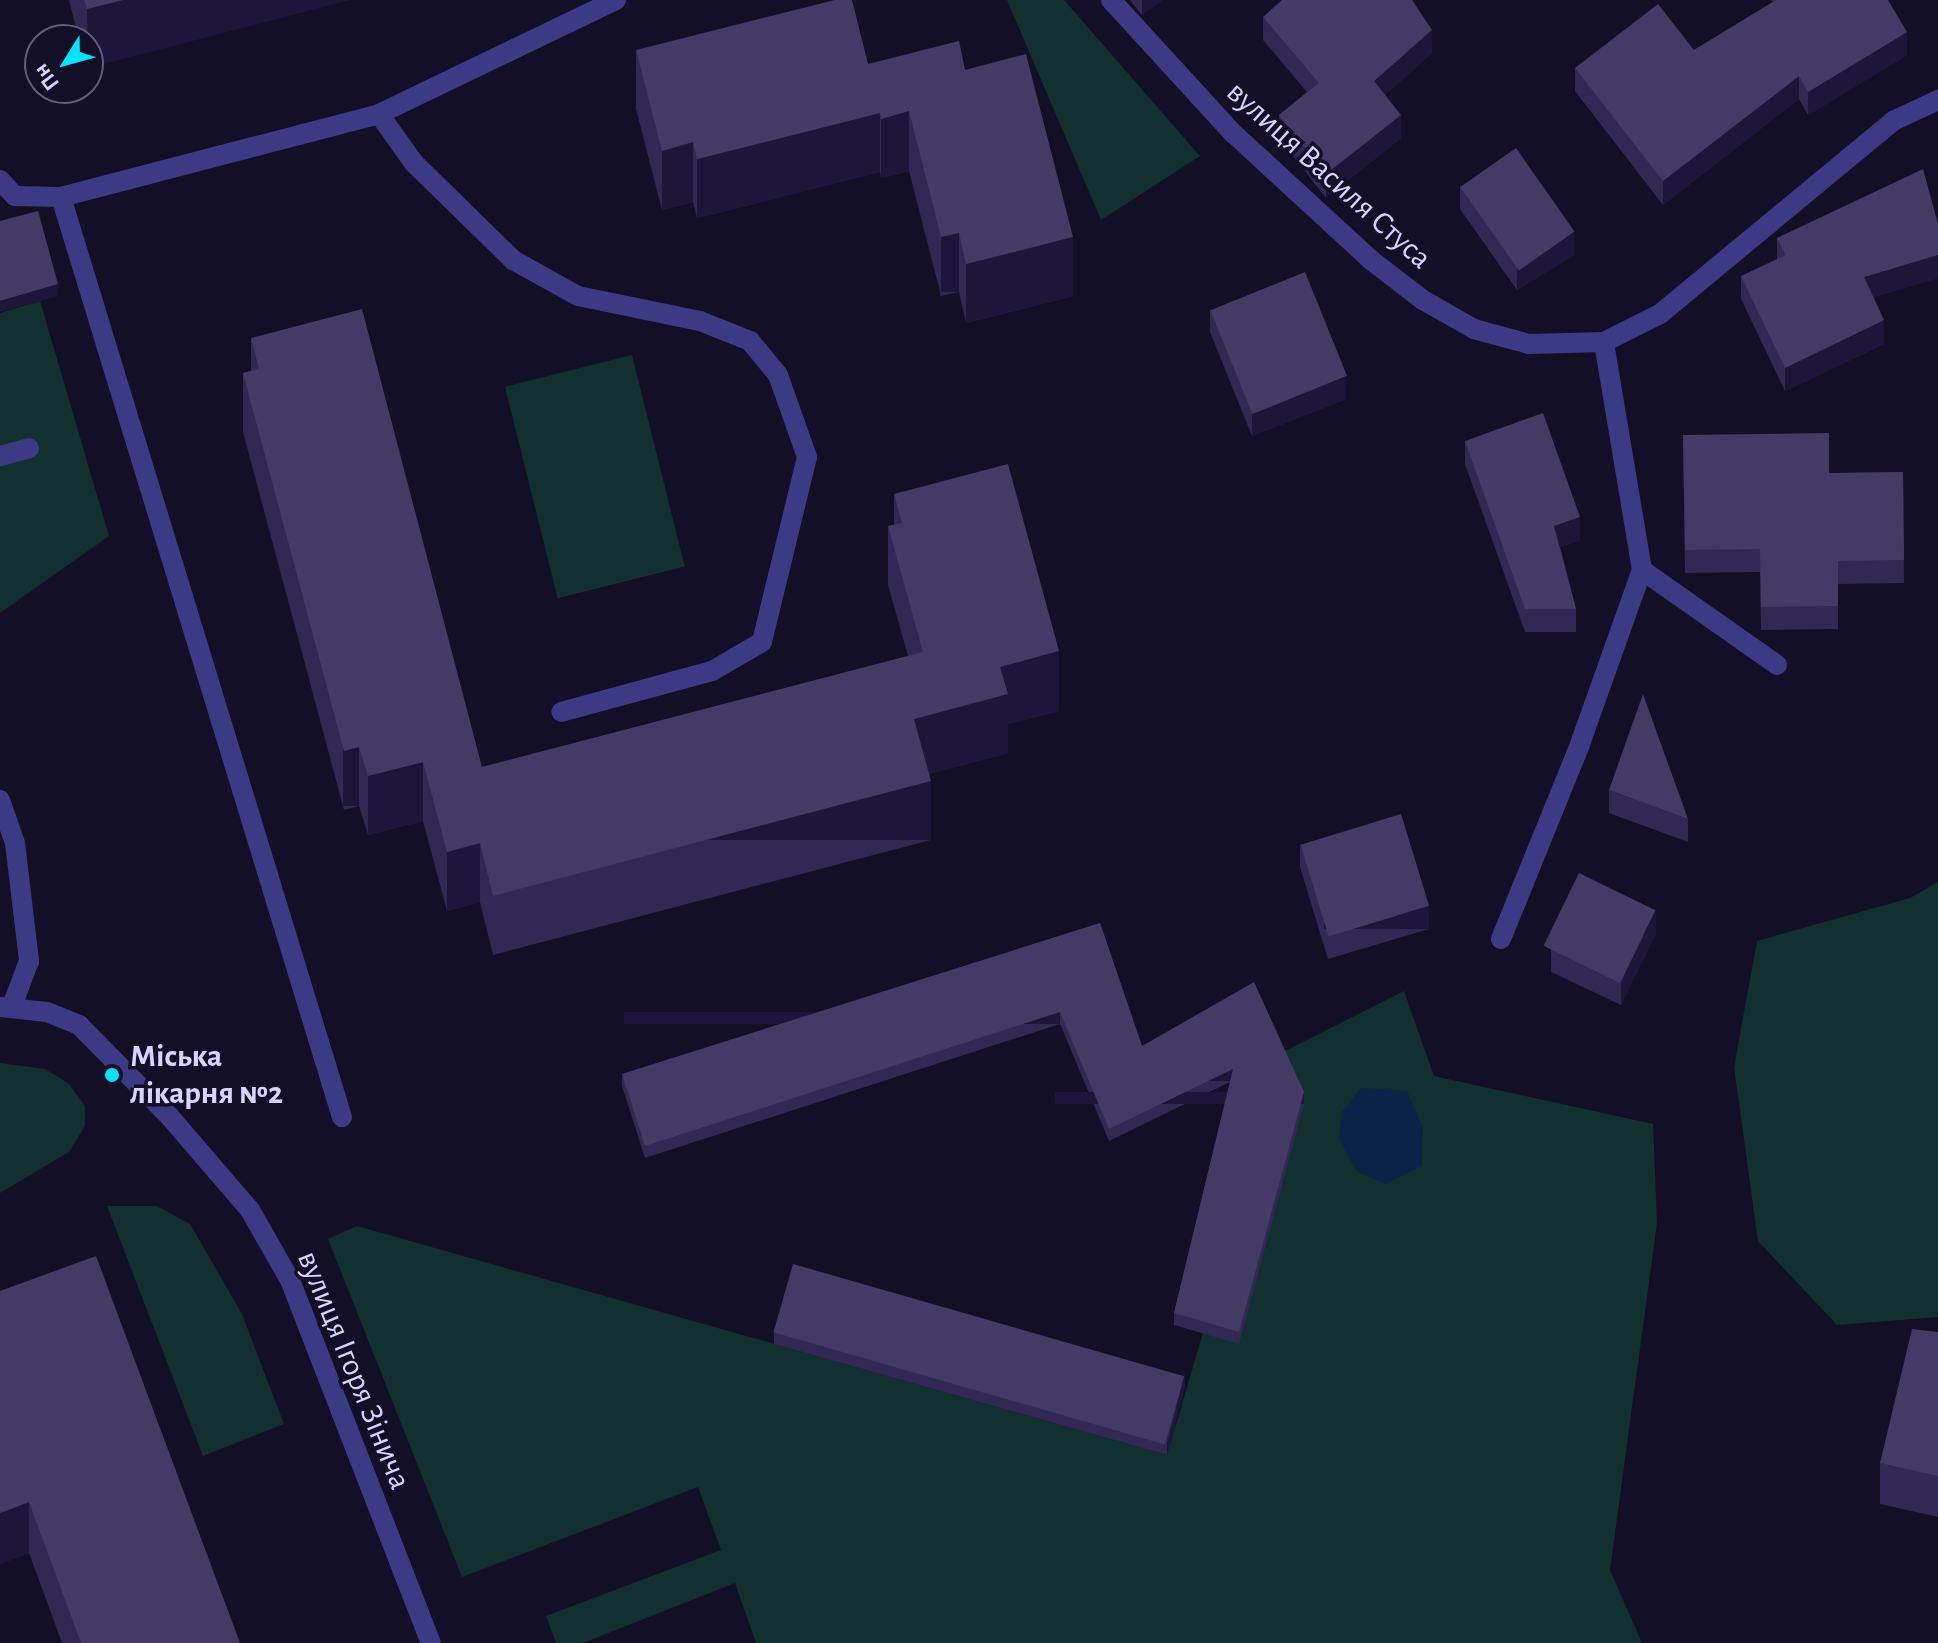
<!DOCTYPE html>
<html>
<head>
<meta charset="utf-8">
<style>
  body { margin:0 }
  #map { position:relative; width:1938px; height:1643px; overflow:hidden; background:#130f26; font-family:"Alegreya Sans",sans-serif }
  div>[style] { position:absolute }
  .green>* { inset:0; background:#12302f; transform-origin:0 0 }
  .water>* { inset:0; background:#0c2248 }
  .lane>* { height:20px; margin:-10px; padding:0 10px; transform-origin:10px; border-radius:10px; background:#3d3a85 }
  .street>* { height:20px; margin:-10px; padding:0 10px; transform-origin:10px; border-radius:10px; background:#3d3a85 }
  .wall>* { inset:0; background:#312854 }
  .shaded-wall>* { inset:0; background:#1d163a; transform-origin:0 0 }
  .building>* { inset:0; background:#433a66; transform-origin:0 0 }
  .dots>* { width:22px; height:22px; translate:-50% -50%; box-sizing:border-box; border:4px solid #130f26; border-radius:50% }
  span { translate:-50% -50%; white-space:nowrap; text-align:center; line-height:1.15; -webkit-text-stroke:7px #130f26; paint-order:stroke }
  .street-label { font-size:32px; color:#d9d4ff }
  .poi-label { font-size:32px; color:#d9d4ff; font-weight:700 }
  .left { translate:0 -50%; text-align:left }
  .north { position:absolute; left:24px; top:24px; width:80px; height:80px; box-sizing:border-box; background:#130f26; border:2px solid #625e7d; border-radius:50%; rotate:233deg; font-size:22px; font-weight:700; line-height:32px; text-align:center; color:#d9d4ff }
  .north::after { content:''; display:block; margin:auto; width:28px; height:36px; background:#00e5ff; clip-path:polygon(50% 0,100% 100%,50% 72%,0 100%) }
</style>
</head>
<body>
<div id="map">
  <div class="green">
    <i style="clip-path:polygon(1007px 0,1064px 0,1200px 156px,1101px 220px)"></i>
    <i style="clip-path:polygon(40px 301px,109px 536px,0 613px,0 313px)"></i>
    <i style="left:632px;top:355px;width:218px;height:131px;rotate:76deg"></i>
    <i style="clip-path:polygon(1938px 882px,1938px 1317px,1837px 1325px,1758px 1241px,1734px 1067px,1757px 941px,1910px 898px)"></i>
    <i style="clip-path:polygon(1404px 991px,1434px 1076px,1653px 1124px,1657px 1223px,1610px 1570px,1642px 1643px,756px 1643px,735px 1583px,583px 1643px,556px 1643px,546px 1616px,721px 1550px,698px 1487px,462px 1577px,328px 1239px,357px 1226px,1167px 1455px,1203px 1333px,1238px 1343px,1281px 1053px)"></i>
    <i style="clip-path:polygon(0 1063px,45px 1069px,68px 1083px,85px 1106px,85px 1126px,69px 1152px,0 1193px)"></i>
    <i style="clip-path:polygon(107px 1206px,157px 1206px,190px 1224px,242px 1314px,284px 1424px,203px 1456px)"></i>
  </div>
  <div class="water">
    <i style="clip-path:polygon(1361px 1088px,1407px 1091px,1423px 1128px,1422px 1166px,1385px 1184px,1356px 1171px,1339px 1138px,1342px 1112px)"></i>
  </div>
  <div class="lane">
    <i style="left:379px;top:114px;width:60px;rotate:54.5deg"></i>
    <i style="left:414px;top:163px;width:139px;rotate:44.4deg"></i>
    <i style="left:513px;top:260px;width:74px;rotate:29deg"></i>
    <i style="left:578px;top:296px;width:125px;rotate:11.6deg"></i>
    <i style="left:700px;top:321px;width:54px;rotate:21.8deg"></i>
    <i style="left:750px;top:341px;width:44px;rotate:50.5deg"></i>
    <i style="left:778px;top:375px;width:87px;rotate:70.5deg"></i>
    <i style="left:807px;top:457px;width:190px;rotate:103.7deg"></i>
    <i style="left:762px;top:642px;width:58px;rotate:149.9deg"></i>
    <i style="left:712px;top:671px;width:156px;rotate:164.8deg"></i>
    <i style="left:0;top:180px;width:22px;rotate:47deg"></i>
    <i style="left:15px;top:196px;width:46px;rotate:1.2deg"></i>
    <i style="left:61px;top:197px;width:329px;rotate:-14.6deg"></i>
    <i style="left:379px;top:114px;width:263px;rotate:-25.7deg"></i>
    <i style="left:61px;top:197px;width:962px;rotate:73.02deg"></i>
    <i style="left:0;top:456px;width:30px;rotate:-15deg"></i>
    <i style="left:1642px;top:570px;width:165px;rotate:35.1deg"></i>
    <i style="left:0;top:800px;width:46px;rotate:70.8deg"></i>
    <i style="left:15px;top:843px;width:119px;rotate:83.2deg"></i>
    <i style="left:29px;top:961px;width:48px;rotate:110.7deg"></i>
    <i style="left:1501px;top:939px;width:210px;rotate:-67.9deg"></i>
    <i style="left:1580px;top:744px;width:185px;rotate:-70.4deg"></i>
    <i style="left:1642px;top:570px;width:231px;rotate:-99.5deg"></i>
  </div>
  <div class="street">
    <i style="left:1111px;top:0;width:182px;rotate:47.5deg"></i>
    <i style="left:1234px;top:134px;width:186px;rotate:42.6deg"></i>
    <i style="left:1371px;top:260px;width:66px;rotate:37.6deg"></i>
    <i style="left:1423px;top:300px;width:59px;rotate:29.6deg"></i>
    <i style="left:1474px;top:329px;width:57px;rotate:15.3deg"></i>
    <i style="left:1529px;top:344px;width:75px;rotate:-1.5deg"></i>
    <i style="left:1604px;top:342px;width:63px;rotate:-26.6deg"></i>
    <i style="left:1660px;top:314px;width:303px;rotate:-39.6deg"></i>
    <i style="left:1893px;top:121px;width:50px;rotate:-25deg"></i>
    <i style="left:0;top:1007px;width:47px;rotate:6.1deg"></i>
    <i style="left:47px;top:1012px;width:35px;rotate:22deg"></i>
    <i style="left:79px;top:1025px;width:129px;rotate:45.3deg"></i>
    <i style="left:170px;top:1117px;width:123px;rotate:49.3deg"></i>
    <i style="left:250px;top:1210px;width:81px;rotate:60.3deg"></i>
    <i style="left:290px;top:1280px;width:389px;rotate:68.8deg"></i>
  </div>
  <div class="wall">
    <i style="clip-path:polygon(69px 0,350px 0,88px 40px,79px 40px)"></i>
    <i style="clip-path:polygon(1130px 0,1162px 0,1142px 15px)"></i>
    <i style="clip-path:polygon(1771px 0,1888px 0,1907px 55px,1808px 115px,1799px 99px,1663px 205px,1575px 91px,1575px 68px,1694px 50px,1773px 2px)"></i>
    <i style="clip-path:polygon(1263px 17px,1432px 53px,1385px 95px,1401px 138px,1326px 198px,1279px 138px,1279px 115px,1307px 92px,1263px 40px)"></i>
    <i style="clip-path:polygon(636px 50px,965px 70px,1073px 296px,966px 323px,959px 292px,941px 296px,909px 171px,881px 178px,880px 172px,697px 218px,693px 202px,662px 210px,636px 109px)"></i>
    <i style="clip-path:polygon(1460px 186px,1574px 255px,1517px 290px,1460px 209px)"></i>
    <i style="clip-path:polygon(1777px 238px,1938px 278px,1874px 297px,1884px 344px,1785px 391px,1741px 299px,1741px 276px,1777px 259px)"></i>
    <i style="clip-path:polygon(1210px 309px,1346px 399px,1252px 436px,1210px 332px)"></i>
    <i style="clip-path:polygon(251px 338px,482px 767px,908px 656px,888px 585px,888px 526px,894px 525px,894px 494px,1059px 711px,1008px 724px,1008px 753px,929px 774px,931px 840px,493px 955px,480px 902px,447px 911px,423px 821px,368px 835px,359px 806px,344px 810px,243px 432px,243px 373px,251px 371px)"></i>
    <i style="clip-path:polygon(1683px 435px,1829px 473px,1903px 472px,1904px 583px,1838px 584px,1838px 629px,1761px 630px,1760px 572px,1685px 573px)"></i>
    <i style="clip-path:polygon(1465px 441px,1580px 540px,1560px 547px,1576px 609px,1576px 632px,1525px 632px,1465px 464px)"></i>
    <i style="clip-path:polygon(1609px 790px,1688px 819px,1688px 842px,1609px 813px)"></i>
    <i style="clip-path:polygon(1300px 844px,1429px 929px,1328px 959px,1300px 867px)"></i>
    <i style="clip-path:polygon(1100px 923px,1142px 1046px,1304px 1104px,1239px 1344px,1174px 1325px,1174px 1313px,1230px 1082px,1109px 1141px,1060px 1024px,645px 1158px,622px 1086px,622px 1074px)"></i>
    <i style="clip-path:polygon(1656px 933px,1621px 1005px,1551px 972px,1551px 949px)"></i>
    <i style="clip-path:polygon(0 1291px,240px 1643px,62px 1643px,29px 1553px,0 1564px)"></i>
    <i style="clip-path:polygon(774px 1332px,1185px 1385px,1167px 1455px,774px 1344px)"></i>
    <i style="clip-path:polygon(1938px 1332px,1938px 1517px,1880px 1504px,1880px 1463px)"></i>
  </div>
  <div class="shaded-wall">
    <i style="clip-path:polygon(123px 0,350px 0,88px 68px,87px 9px)"></i>
    <i style="clip-path:polygon(1142px 0,1162px 0,1142px 15px)"></i>
    <i style="clip-path:polygon(1432px 30px,1432px 53px,1374px 105px,1374px 81px)"></i>
    <i style="clip-path:polygon(1907px 32px,1907px 55px,1808px 115px,1808px 92px)"></i>
    <i style="clip-path:polygon(1799px 76px,1799px 99px,1663px 205px,1663px 181px)"></i>
    <i style="clip-path:polygon(909px 111px,909px 171px,881px 178px,881px 119px)"></i>
    <i style="clip-path:polygon(880px 113px,880px 172px,697px 218px,697px 159px)"></i>
    <i style="clip-path:polygon(1401px 115px,1401px 138px,1326px 198px,1326px 174px)"></i>
    <i style="clip-path:polygon(693px 142px,693px 202px,662px 210px,662px 151px)"></i>
    <i style="clip-path:polygon(1574px 232px,1574px 255px,1517px 290px,1517px 267px)"></i>
    <i style="left:959px;top:233px;width:59px;height:18px;rotate:90deg"></i>
    <i style="clip-path:polygon(1073px 237px,1073px 296px,966px 323px,966px 264px)"></i>
    <i style="clip-path:polygon(1938px 255px,1938px 278px,1864px 300px,1864px 277px)"></i>
    <i style="clip-path:polygon(58px 284px,58px 296px,0 312px,0 301px)"></i>
    <i style="clip-path:polygon(1884px 320px,1884px 344px,1785px 391px,1785px 368px)"></i>
    <i style="clip-path:polygon(1346px 376px,1346px 399px,1252px 436px,1252px 413px)"></i>
    <i style="clip-path:polygon(1580px 517px,1580px 540px,1554px 549px,1554px 526px)"></i>
    <i style="clip-path:polygon(1059px 651px,1059px 711px,1008px 724px,1008px 753px,914px 778px,914px 719px,1000px 667px)"></i>
    <i style="left:359px;top:747px;width:59px;height:16px;rotate:90deg"></i>
    <i style="clip-path:polygon(423px 762px,423px 821px,368px 835px,368px 776px)"></i>
    <i style="left:931px;top:781px;width:59px;height:453px;rotate:90deg"></i>
    <i style="clip-path:polygon(480px 843px,480px 902px,447px 911px,447px 852px)"></i>
    <i style="left:1429px;top:906px;width:23px;height:105px;rotate:90deg"></i>
    <i style="clip-path:polygon(1656px 910px,1656px 933px,1621px 1005px,1621px 982px)"></i>
    <i style="left:1060px;top:1012px;width:12px;height:436px;rotate:90deg"></i>
    <i style="left:1233px;top:1069px;width:12px;height:138px;rotate:90deg"></i>
    <i style="left:1304px;top:1092px;width:12px;height:249px;rotate:90deg"></i>
    <i style="clip-path:polygon(1185px 1373px,1185px 1385px,1167px 1455px,1167px 1443px)"></i>
    <i style="clip-path:polygon(29px 1502px,29px 1553px,0 1564px,0 1513px)"></i>
  </div>
  <div class="building">
    <i style="clip-path:polygon(84px 0,123px 0,87px 9px)"></i>
    <i style="clip-path:polygon(835px 0,852px 0,868px 64px,959px 41px,965px 70px,1026px 54px,1073px 237px,966px 264px,959px 233px,941px 237px,909px 111px,881px 119px,880px 113px,697px 159px,693px 142px,662px 151px,636px 50px)"></i>
    <i style="clip-path:polygon(1282px 0,1412px 0,1432px 30px,1374px 81px,1401px 115px,1326px 174px,1279px 115px,1319px 83px,1263px 17px)"></i>
    <i style="clip-path:polygon(1776px 0,1888px 0,1907px 32px,1808px 92px,1799px 76px,1663px 181px,1575px 68px,1658px 4px,1694px 50px)"></i>
    <i style="left:1516px;top:148px;width:102px;height:68px;rotate:55deg"></i>
    <i style="clip-path:polygon(1923px 169px,1938px 224px,1938px 255px,1864px 277px,1884px 320px,1785px 368px,1741px 276px,1786px 255px,1777px 238px)"></i>
    <i style="clip-path:polygon(38px 211px,58px 284px,0 301px,0 221px)"></i>
    <i style="left:1305px;top:272px;width:112px;height:102px;rotate:68deg"></i>
    <i style="clip-path:polygon(362px 309px,482px 767px,923px 652px,888px 526px,902px 523px,894px 494px,1008px 464px,1059px 651px,1000px 667px,1008px 694px,914px 719px,931px 781px,493px 896px,480px 843px,447px 852px,423px 762px,368px 776px,359px 747px,344px 751px,243px 373px,259px 369px,251px 338px)"></i>
    <i style="clip-path:polygon(1543px 413px,1580px 517px,1554px 526px,1576px 609px,1525px 609px,1465px 441px)"></i>
    <i style="clip-path:polygon(1829px 433px,1829px 473px,1903px 472px,1904px 560px,1838px 561px,1838px 606px,1761px 607px,1760px 549px,1685px 550px,1683px 435px)"></i>
    <i style="clip-path:polygon(1643px 694px,1688px 819px,1609px 790px)"></i>
    <i style="left:1401px;top:814px;width:96px;height:105px;rotate:73deg"></i>
    <i style="left:1579px;top:873px;width:85px;height:81px;rotate:26deg"></i>
    <i style="clip-path:polygon(1100px 923px,1142px 1046px,1254px 982px,1304px 1092px,1239px 1332px,1174px 1313px,1233px 1069px,1109px 1129px,1060px 1012px,645px 1146px,622px 1074px)"></i>
    <i style="clip-path:polygon(96px 1256px,240px 1643px,81px 1643px,29px 1502px,0 1513px,0 1291px)"></i>
    <i style="left:793px;top:1264px;width:407px;height:71px;rotate:16deg"></i>
    <i style="clip-path:polygon(1912px 1329px,1938px 1332px,1938px 1476px,1880px 1463px)"></i>
  </div>
  <div class="dots">
    <i style="left:112px;top:1075px;background:#00e5ff"></i>
  </div>
  <div class="street-label">
    <span style="left:1329px;top:175px;rotate:42deg">вулиця Василя Стуса</span>
    <span style="left:354px;top:1370px;rotate:68deg">вулиця Ігоря Зінича</span>
  </div>
  <div class="poi-label">
    <span class="left" style="left:130px;top:1075px">Міська<br>лікарня №2</span>
  </div>
  <div class="north">Пн</div>
</div>
</body>
</html>
